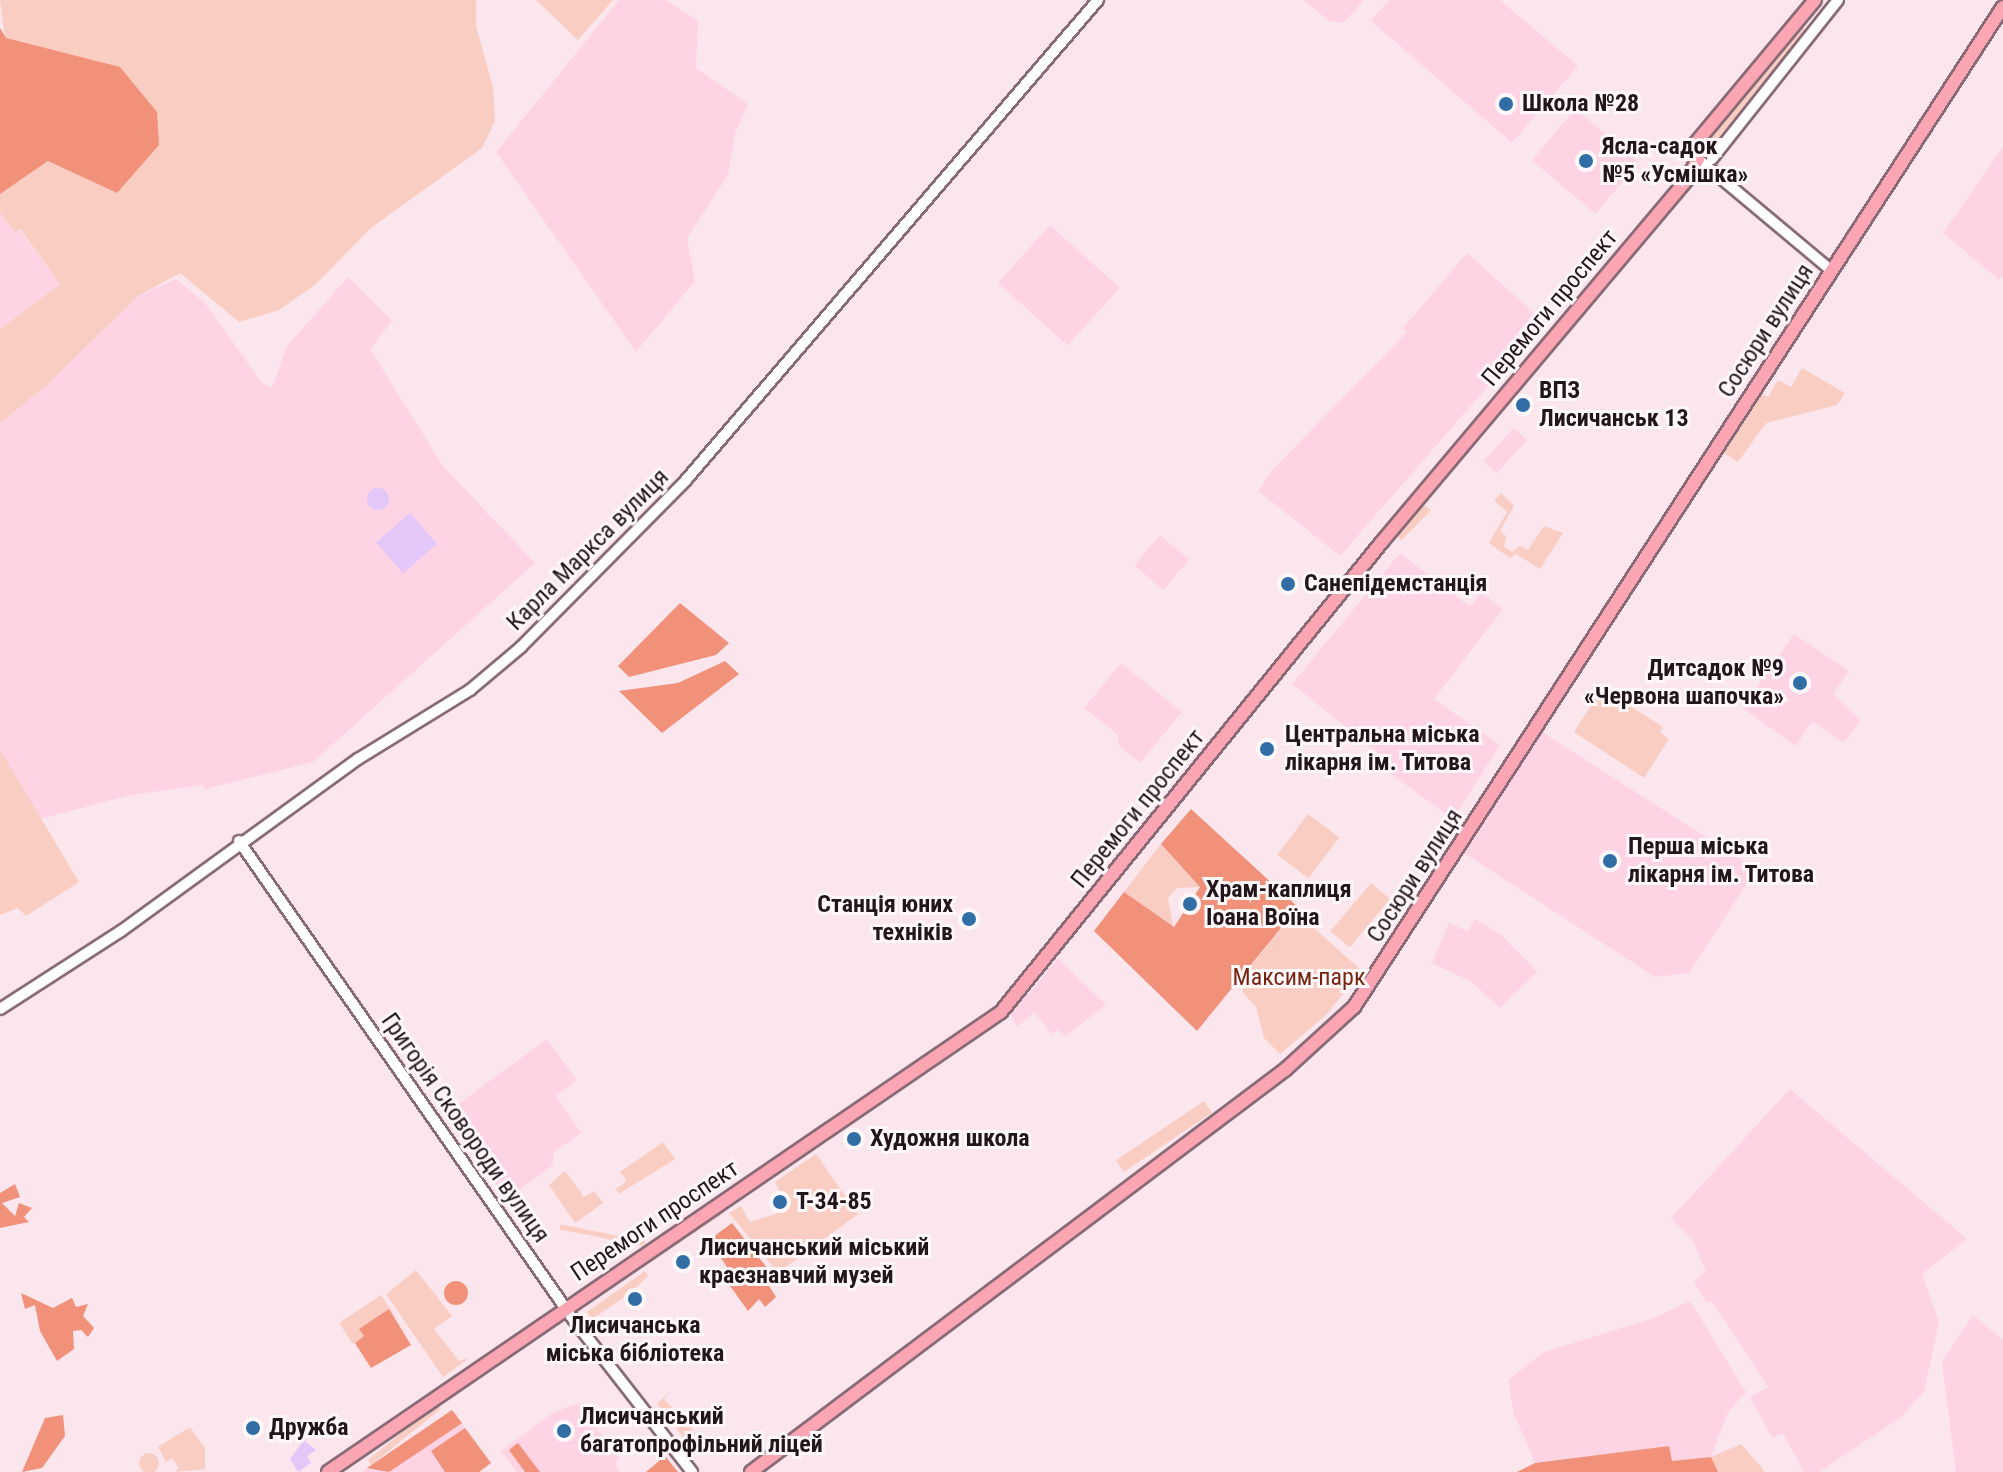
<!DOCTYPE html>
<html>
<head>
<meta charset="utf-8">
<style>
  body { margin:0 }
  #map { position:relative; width:2003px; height:1472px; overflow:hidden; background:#fbe6ee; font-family:"Roboto Condensed",sans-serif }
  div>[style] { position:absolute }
  .built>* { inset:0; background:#fed4e5; transform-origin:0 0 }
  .green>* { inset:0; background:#facdc3; transform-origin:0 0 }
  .round { border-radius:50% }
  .forest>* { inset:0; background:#f1917a }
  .water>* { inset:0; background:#e4c7f9; transform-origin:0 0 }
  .roads { filter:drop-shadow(2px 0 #896b77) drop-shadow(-2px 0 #896b77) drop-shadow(0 2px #896b77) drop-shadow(0 -2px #896b77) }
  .secondary>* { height:10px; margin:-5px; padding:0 5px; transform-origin:5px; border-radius:5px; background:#fff }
  .primary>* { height:12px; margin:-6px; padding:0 6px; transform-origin:6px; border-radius:6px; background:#fca6b3 }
  .dots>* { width:22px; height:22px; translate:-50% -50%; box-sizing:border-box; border:4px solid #fff8fb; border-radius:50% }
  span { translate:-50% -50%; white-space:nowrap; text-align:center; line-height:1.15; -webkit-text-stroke:6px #fff8fb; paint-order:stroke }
  .poi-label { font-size:24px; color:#22161b; font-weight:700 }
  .left { translate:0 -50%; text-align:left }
  .right { translate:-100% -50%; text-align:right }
  .street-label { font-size:24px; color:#22161b }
  .park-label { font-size:24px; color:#782310 }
</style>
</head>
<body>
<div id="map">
  <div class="built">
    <i style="clip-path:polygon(619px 0,666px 0,698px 21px,696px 68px,748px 104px,735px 134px,728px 175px,687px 238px,695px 281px,636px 352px,496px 152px)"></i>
    <i style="clip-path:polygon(1304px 0,1364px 0,1344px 23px,1329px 21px)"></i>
    <i style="clip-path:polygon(1389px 0,1500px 0,1578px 66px,1512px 143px,1371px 21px)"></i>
    <i style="left:1575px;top:109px;width:83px;height:67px;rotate:40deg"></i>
    <i style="clip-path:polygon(2003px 147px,2003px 276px,1999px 280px,1943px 233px)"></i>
    <i style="clip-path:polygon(0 213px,15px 231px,19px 229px,60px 284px,0 329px)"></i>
    <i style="left:1050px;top:225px;width:94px;height:78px;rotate:42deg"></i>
    <i style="clip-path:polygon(1467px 253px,1544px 322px,1340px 556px,1258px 491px,1273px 469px,1407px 332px,1403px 328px)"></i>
    <i style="clip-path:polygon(348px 277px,392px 321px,370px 349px,443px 466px,535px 563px,313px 762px,206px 789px,203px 785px,131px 795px,40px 819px,0 750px,0 423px,46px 386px,138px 296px,176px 279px,205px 303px,262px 383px,272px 388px,287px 346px)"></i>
    <i style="left:1514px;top:428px;width:18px;height:45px;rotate:43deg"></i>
    <i style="left:1160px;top:535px;width:38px;height:40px;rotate:40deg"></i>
    <i style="clip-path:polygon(1400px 553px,1470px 607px,1481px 593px,1503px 609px,1434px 699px,1500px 745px,1453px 819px,1387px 771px,1392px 764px,1292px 684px)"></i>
    <i style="clip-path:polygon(1794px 634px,1849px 671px,1833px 694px,1861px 720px,1844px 743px,1812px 721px,1796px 746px,1742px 708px)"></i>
    <i style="clip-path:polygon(1121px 663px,1182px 712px,1140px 763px,1120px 747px,1117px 734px,1084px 708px)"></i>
    <i style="clip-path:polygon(1542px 732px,1756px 869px,1689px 973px,1655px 977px,1464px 853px)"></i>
    <i style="clip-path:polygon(1475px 919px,1503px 936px,1537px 972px,1500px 1008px,1470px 981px,1432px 963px,1449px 923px,1468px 931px)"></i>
    <i style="clip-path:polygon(1058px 958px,1106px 1005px,1065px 1036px,1058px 1030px,1052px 1034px,1034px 1012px,1017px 1027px,1008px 1009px,1028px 995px)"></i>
    <i style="clip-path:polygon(547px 1039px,577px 1080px,556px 1096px,581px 1133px,553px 1153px,553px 1165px,506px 1200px,446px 1113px)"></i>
    <i style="clip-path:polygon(1790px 1089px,1967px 1239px,1922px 1274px,1939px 1322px,1924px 1392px,1900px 1418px,1819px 1472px,1804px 1472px,1783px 1433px,1772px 1438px,1750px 1397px,1768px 1387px,1712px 1301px,1706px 1303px,1694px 1281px,1706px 1272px,1692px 1239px,1671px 1218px)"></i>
    <i style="clip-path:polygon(1690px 1301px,1746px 1392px,1728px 1412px,1711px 1457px,1671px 1461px,1668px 1446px,1535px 1463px,1514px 1414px,1508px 1380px,1544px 1352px,1651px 1319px)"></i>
    <i style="clip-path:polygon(1973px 1315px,2003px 1340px,2003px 1472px,1956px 1472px,1942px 1362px)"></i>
    <i style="clip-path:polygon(579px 1403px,619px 1459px,614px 1464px,620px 1472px,517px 1472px,501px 1451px,554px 1412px)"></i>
    <i style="clip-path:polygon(452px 1410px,491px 1463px,479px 1472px,362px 1472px)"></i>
  </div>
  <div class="green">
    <i style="clip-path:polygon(0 0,476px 0,476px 26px,493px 87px,495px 121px,482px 148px,371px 228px,316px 284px,279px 310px,239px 322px,180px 273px,138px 296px,46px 386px,0 423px,0 329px,60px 284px,20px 229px,15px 232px,0 213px,0 194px,48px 161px,117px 193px,120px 68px,5px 38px)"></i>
    <i style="clip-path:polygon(536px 0,613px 0,578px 40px)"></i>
    <i style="clip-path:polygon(1800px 26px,1807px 31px,1710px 153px,1702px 151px,1700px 144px)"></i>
    <i style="clip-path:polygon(1802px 368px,1845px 393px,1837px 405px,1766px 423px,1738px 462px,1722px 452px,1762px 394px,1768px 397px,1778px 380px,1791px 387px)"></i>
    <i style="clip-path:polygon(1501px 493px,1514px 506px,1500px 531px,1506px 536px,1504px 547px,1512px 552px,1520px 546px,1528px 550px,1544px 526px,1563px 533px,1540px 569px,1516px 554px,1510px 558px,1489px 543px,1507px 512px,1494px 501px)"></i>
    <i style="clip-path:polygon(1423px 504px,1431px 510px,1401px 541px,1397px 534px)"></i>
    <i style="clip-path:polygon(1602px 688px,1663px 727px,1660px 732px,1669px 739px,1644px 778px,1574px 732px)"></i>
    <i style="clip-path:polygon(0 750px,79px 882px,26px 916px,18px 908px,0 915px)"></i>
    <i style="left:1308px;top:814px;width:39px;height:51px;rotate:37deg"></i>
    <i style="clip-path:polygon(1161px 844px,1200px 887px,1177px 888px,1168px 898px,1173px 927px,1124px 892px)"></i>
    <i style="left:1371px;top:883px;width:25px;height:63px;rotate:40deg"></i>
    <i style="clip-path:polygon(1295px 911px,1362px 971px,1325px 1016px,1280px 1054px,1264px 1038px,1256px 1007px,1236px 985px)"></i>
    <i style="left:1204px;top:1101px;width:14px;height:106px;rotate:56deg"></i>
    <i style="clip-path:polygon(663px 1142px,675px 1159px,619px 1194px,616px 1189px,627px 1181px,620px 1172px)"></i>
    <i style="clip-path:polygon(816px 1154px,858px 1214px,778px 1273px,729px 1213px,741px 1206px,750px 1222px,776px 1214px,785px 1202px,775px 1182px)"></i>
    <i style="clip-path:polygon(565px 1171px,584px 1197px,594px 1191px,603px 1203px,575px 1223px,549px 1185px)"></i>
    <i style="clip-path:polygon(721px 1209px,724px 1213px,642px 1268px,639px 1265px)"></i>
    <i style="left:645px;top:1241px;width:5px;height:86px;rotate:101deg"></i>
    <i style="clip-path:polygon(416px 1270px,452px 1316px,434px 1329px,459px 1361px,469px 1358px,443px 1377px,386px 1294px)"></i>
    <i style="clip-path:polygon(645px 1271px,648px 1276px,629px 1294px,592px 1319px,587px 1312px)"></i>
    <i style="clip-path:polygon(381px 1295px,408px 1336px,389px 1309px,360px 1330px,364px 1336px,353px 1344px,339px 1323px)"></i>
    <i style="clip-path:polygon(673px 1390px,664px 1399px,696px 1433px,686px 1441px,657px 1403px)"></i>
    <i style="left:437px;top:1404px;width:6px;height:89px;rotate:51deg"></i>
    <i style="clip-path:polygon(190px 1427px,205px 1448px,205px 1469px,175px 1472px,179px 1468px,172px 1458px,166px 1462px,158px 1447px)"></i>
    <i style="clip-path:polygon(1741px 1444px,1762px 1468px,1764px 1472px,1718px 1472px,1711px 1457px)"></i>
    <i class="round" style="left:139px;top:1453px;width:20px;height:20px"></i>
  </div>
  <div class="forest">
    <i style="clip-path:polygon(0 28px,6px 38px,120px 67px,157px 112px,159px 145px,117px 193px,48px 161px,0 194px)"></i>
    <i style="clip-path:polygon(680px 603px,729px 643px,716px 655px,629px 677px,618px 666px)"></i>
    <i style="clip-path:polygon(725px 661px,739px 674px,662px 733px,619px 691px,678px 683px)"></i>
    <i style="clip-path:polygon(1191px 809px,1298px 907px,1197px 1031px,1094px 931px,1124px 892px,1174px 927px,1200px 887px,1161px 844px)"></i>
    <i style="clip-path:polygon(15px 1184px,20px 1197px,2px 1203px,15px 1216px,19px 1203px,32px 1208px,24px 1217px,29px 1222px,0 1228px,0 1193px)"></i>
    <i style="clip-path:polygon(732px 1223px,775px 1278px,769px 1286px,776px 1297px,765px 1307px,759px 1299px,748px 1311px,720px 1272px,727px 1267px,709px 1240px)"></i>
    <i class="round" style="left:444px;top:1281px;width:24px;height:24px"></i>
    <i style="clip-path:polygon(21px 1293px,53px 1308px,72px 1298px,76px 1307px,88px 1304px,83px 1316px,94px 1328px,88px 1337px,81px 1330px,73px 1331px,74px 1349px,57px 1361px,40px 1331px,35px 1305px,25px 1309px)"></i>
    <i style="clip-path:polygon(389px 1309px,411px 1345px,371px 1368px,355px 1343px,364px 1336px,359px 1329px)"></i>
    <i style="clip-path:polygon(452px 1410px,462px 1423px,389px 1472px,367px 1468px)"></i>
    <i style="clip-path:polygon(63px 1415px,65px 1436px,42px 1468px,22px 1472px,45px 1418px)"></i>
    <i style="clip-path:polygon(465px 1428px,491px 1463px,479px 1472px,445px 1472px,431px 1451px)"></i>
    <i style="clip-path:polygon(518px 1443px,540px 1472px,525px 1472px,509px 1450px)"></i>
    <i style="clip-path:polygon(1669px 1446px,1672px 1461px,1711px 1457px,1718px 1472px,1517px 1472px,1535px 1463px)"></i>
    <i style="clip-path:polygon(665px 1456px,678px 1472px,646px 1472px)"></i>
  </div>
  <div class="water">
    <i class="round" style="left:367px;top:488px;width:22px;height:22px"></i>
    <i style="left:410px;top:513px;width:41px;height:45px;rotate:49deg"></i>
    <i style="clip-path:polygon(304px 1440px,316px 1450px,307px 1456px,311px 1463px,298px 1472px,290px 1459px)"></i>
  </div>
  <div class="roads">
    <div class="secondary">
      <i style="left:1698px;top:159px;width:175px;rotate:39.9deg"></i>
      <i style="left:1712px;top:159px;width:203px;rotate:-51.6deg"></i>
      <i style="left:239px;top:841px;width:583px;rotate:55.06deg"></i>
      <i style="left:573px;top:1319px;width:194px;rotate:52.1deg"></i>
      <i style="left:0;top:1009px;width:144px;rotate:-32.8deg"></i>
      <i style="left:121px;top:931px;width:293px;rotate:-36deg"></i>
      <i style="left:358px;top:759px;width:132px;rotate:-31.6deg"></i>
      <i style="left:470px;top:690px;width:67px;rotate:-40.1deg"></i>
      <i style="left:521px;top:647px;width:235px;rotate:-45.3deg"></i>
      <i style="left:686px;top:480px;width:633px;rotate:-49.36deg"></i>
    </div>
    <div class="primary">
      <i style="left:328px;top:1472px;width:815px;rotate:-34.35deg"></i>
      <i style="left:1001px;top:1012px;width:604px;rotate:-50.98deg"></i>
      <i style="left:1381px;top:543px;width:476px;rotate:-49.9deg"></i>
      <i style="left:1687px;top:179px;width:23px;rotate:-61deg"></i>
      <i style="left:1698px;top:159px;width:15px;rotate:-101deg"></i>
      <i style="left:1695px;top:144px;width:187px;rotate:-50.2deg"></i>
      <i style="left:751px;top:1472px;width:670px;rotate:-36.99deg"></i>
      <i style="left:1286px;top:1069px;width:92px;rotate:-42.4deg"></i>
      <i style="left:1354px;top:1007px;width:1192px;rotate:-57.02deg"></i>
    </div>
  </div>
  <div class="dots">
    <i style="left:1506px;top:104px;background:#306ea5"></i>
    <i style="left:1586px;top:161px;background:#306ea5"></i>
    <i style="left:1523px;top:405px;background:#306ea5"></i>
    <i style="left:1288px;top:584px;background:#306ea5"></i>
    <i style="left:1800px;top:683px;background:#306ea5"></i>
    <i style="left:1267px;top:749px;background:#306ea5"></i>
    <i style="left:1610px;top:861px;background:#306ea5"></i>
    <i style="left:1190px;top:904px;background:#306ea5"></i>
    <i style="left:969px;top:919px;background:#306ea5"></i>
    <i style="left:854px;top:1139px;background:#306ea5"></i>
    <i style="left:780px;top:1202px;background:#306ea5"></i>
    <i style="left:683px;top:1262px;background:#306ea5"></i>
    <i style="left:635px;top:1299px;background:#306ea5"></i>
    <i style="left:253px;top:1428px;background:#306ea5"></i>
    <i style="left:564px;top:1431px;background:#306ea5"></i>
  </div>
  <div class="poi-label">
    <span class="left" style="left:1522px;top:104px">Школа №28</span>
    <span class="left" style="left:1602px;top:161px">Ясла-садок<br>№5 «Усмішка»</span>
    <span class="left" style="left:1539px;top:405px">ВПЗ<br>Лисичанськ 13</span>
    <span class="left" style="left:1304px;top:584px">Санепідемстанція</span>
    <span class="right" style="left:1784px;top:683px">Дитсадок №9<br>«Червона шапочка»</span>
    <span class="left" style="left:1285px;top:749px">Центральна міська<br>лікарня ім. Титова</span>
    <span class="left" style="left:1628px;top:861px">Перша міська<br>лікарня ім. Титова</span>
    <span class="left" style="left:1206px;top:904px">Храм-каплиця<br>Іоана Воїна</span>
    <span class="right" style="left:953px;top:919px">Станція юних<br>техніків</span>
    <span class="left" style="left:870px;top:1139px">Художня школа</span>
    <span class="left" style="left:796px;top:1202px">Т-34-85</span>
    <span class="left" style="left:699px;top:1262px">Лисичанський міський<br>краєзнавчий музей</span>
    <span style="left:635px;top:1340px">Лисичанська<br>мiська бiблiотека</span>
    <span class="left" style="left:580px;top:1431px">Лисичанський<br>багатопрофільний ліцей</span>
    <span class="left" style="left:269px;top:1428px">Дружба</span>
  </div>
  <div class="street-label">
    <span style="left:1550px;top:308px;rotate:-50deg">Перемоги проспект</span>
    <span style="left:1766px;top:331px;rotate:-57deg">Сосюри вулиця</span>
    <span style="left:588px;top:550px;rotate:-45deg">Карла Маркса вулиця</span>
    <span style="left:1138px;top:809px;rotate:-51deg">Перемоги проспект</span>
    <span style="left:1415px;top:876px;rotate:-57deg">Сосюри вулиця</span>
    <span style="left:465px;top:1128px;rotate:55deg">Григорія Сковороди вулиця</span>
    <span style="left:655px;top:1221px;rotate:-34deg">Перемоги проспект</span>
  </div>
  <div class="park-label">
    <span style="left:1299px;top:978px">Максим-парк</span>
  </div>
</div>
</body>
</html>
